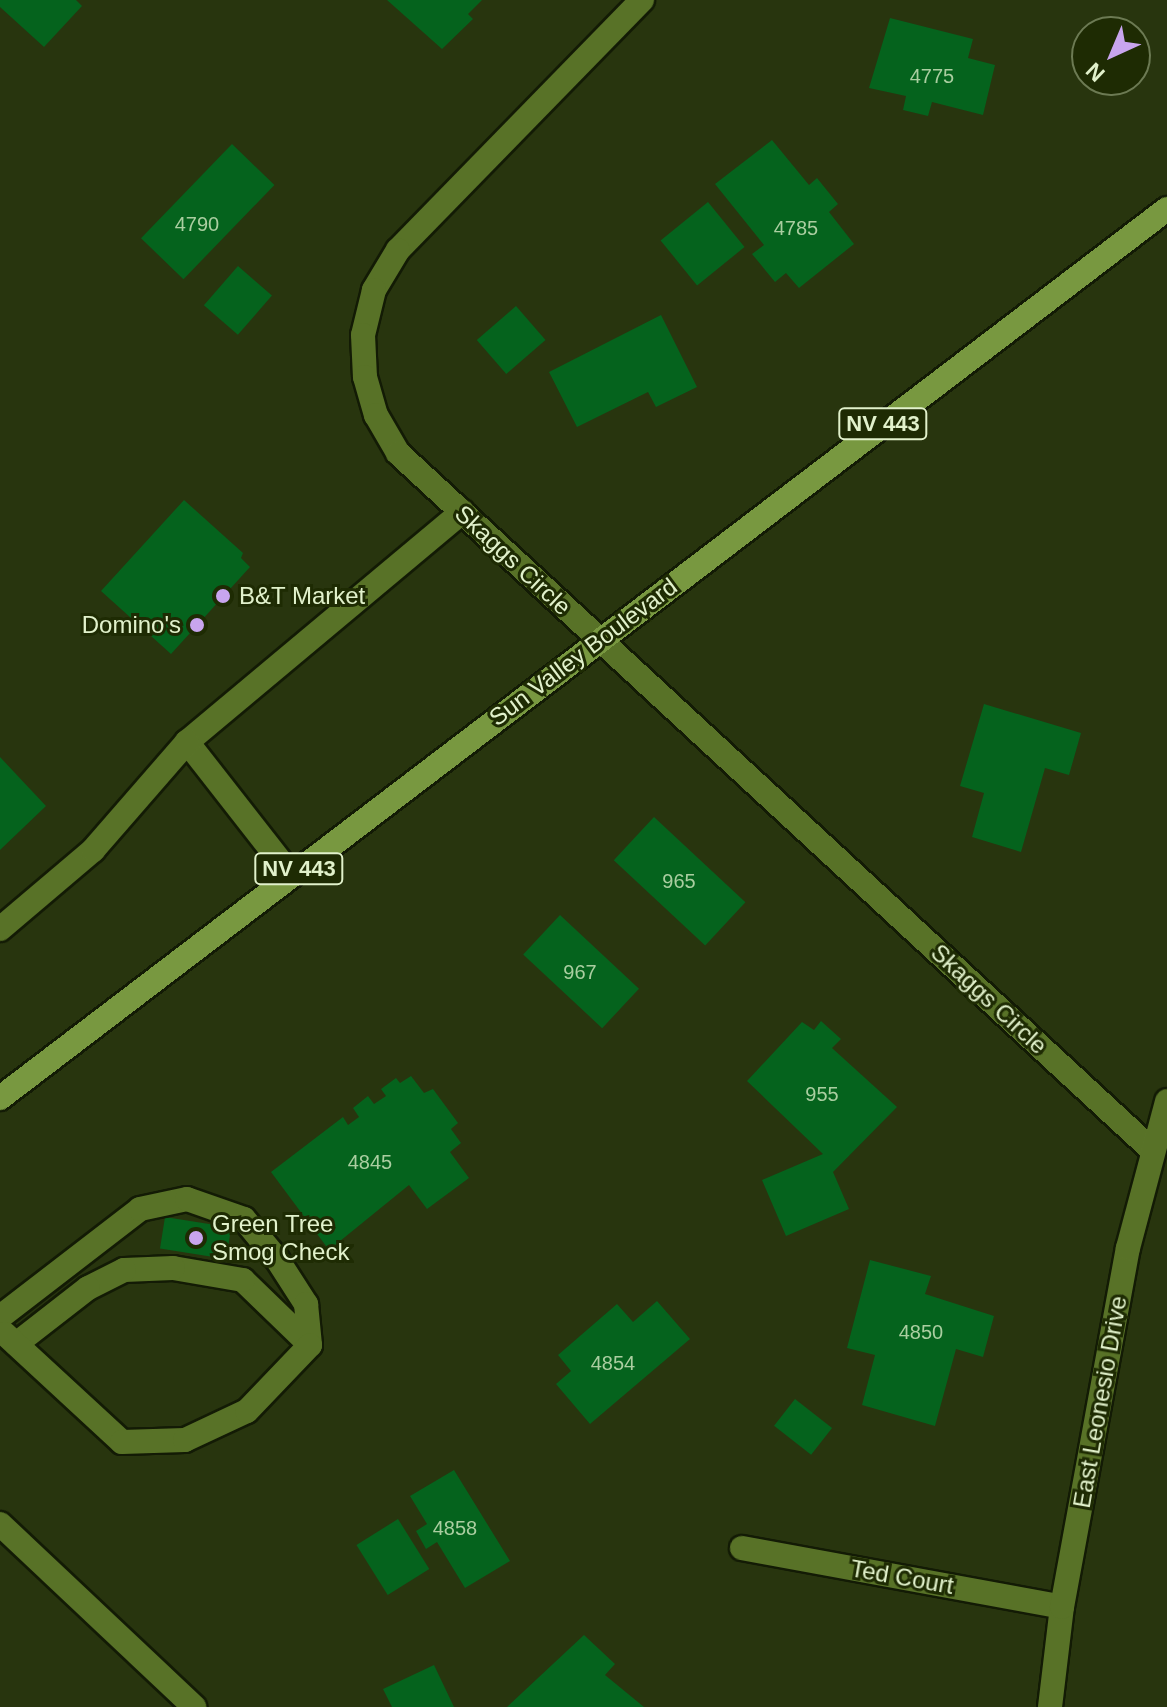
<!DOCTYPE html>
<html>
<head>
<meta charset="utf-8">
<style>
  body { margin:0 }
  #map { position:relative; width:1167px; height:1707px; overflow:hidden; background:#28350e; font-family:Helvetica,sans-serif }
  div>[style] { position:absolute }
  .building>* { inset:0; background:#05631d; transform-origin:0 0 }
  .roads { filter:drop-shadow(2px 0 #131b05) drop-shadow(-2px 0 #131b05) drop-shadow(0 2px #131b05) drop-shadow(0 -2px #131b05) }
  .lane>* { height:24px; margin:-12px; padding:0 12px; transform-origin:12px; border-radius:12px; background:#587227 }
  .street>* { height:24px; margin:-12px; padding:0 12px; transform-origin:12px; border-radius:12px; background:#587227 }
  .primary>* { height:24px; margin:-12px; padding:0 12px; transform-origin:12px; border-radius:12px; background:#789840 }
  .dots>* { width:22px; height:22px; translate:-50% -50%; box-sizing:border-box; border:4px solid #1e2b03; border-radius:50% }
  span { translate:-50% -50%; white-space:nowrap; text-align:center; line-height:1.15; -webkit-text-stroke:6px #1e2b03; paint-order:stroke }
  .number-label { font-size:20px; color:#aacea0 }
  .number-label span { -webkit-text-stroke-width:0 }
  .shield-label span { padding:2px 6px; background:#1e2b03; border:2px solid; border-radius:6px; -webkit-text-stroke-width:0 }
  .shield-label { font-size:22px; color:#e1f1cb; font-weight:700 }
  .street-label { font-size:24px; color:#e1f1cb }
  .poi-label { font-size:24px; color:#e1f1cb }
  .left { translate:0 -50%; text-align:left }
  .right { translate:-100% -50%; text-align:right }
  .north { position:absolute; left:1071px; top:16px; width:80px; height:80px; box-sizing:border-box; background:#1e2b03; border:2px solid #6c7a53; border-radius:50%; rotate:224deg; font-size:22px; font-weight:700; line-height:32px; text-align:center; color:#e1f1cb }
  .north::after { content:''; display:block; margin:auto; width:28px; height:36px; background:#c8a5ee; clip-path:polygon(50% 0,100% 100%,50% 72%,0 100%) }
</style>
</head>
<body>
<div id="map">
  <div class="building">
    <i style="clip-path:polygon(0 0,76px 0,82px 6px,44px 47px,0 7px)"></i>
    <i style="clip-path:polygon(387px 0,482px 0,468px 14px,473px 19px,442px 49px)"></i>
    <i style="clip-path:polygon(890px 18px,973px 39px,968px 58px,995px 65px,983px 115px,932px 102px,928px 116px,903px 110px,906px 96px,869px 88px)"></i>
    <i style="clip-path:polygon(772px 140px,809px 185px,817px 178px,838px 204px,829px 212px,854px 244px,799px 288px,786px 273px,775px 282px,752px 254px,764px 245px,715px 184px)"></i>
    <i style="left:232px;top:144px;width:59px;height:131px;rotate:44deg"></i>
    <i style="left:708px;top:202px;width:58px;height:61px;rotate:51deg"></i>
    <i style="left:238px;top:266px;width:45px;height:52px;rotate:41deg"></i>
    <i style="left:516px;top:306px;width:45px;height:52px;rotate:49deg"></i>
    <i style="clip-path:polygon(661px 315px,697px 387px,656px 407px,648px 392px,577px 427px,549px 372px)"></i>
    <i style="clip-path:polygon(184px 500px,243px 553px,241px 558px,250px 567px,171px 654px,101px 591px)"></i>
    <i style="clip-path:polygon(984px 704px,1081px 733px,1069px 775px,1045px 768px,1021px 852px,972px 837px,984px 793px,960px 786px)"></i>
    <i style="clip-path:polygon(0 757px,46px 806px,0 850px)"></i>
    <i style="left:654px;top:817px;width:125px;height:59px;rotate:43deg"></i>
    <i style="left:560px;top:915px;width:108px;height:54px;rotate:43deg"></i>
    <i style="clip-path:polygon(821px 1021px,841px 1039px,832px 1048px,897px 1107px,833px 1172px,849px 1209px,786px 1236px,762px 1180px,823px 1154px,747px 1081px,802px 1022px,814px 1030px)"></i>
    <i style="clip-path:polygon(411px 1076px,424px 1093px,433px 1089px,458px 1123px,451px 1129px,461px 1143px,450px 1152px,469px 1178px,427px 1209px,409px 1185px,329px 1250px,271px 1172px,343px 1117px,348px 1125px,359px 1117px,353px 1108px,368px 1096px,374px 1104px,386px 1096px,381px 1089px,396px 1078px,400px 1083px)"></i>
    <i style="left:165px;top:1217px;width:67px;height:32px;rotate:9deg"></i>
    <i style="clip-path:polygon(870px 1260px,931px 1276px,925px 1294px,994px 1316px,983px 1357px,956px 1349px,935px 1426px,862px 1405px,875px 1355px,847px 1348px)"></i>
    <i style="clip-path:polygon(657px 1301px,690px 1339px,590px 1424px,556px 1384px,571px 1371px,558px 1355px,617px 1304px,633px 1322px)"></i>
    <i style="left:795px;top:1399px;width:47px;height:34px;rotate:38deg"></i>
    <i style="clip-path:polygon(454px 1470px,510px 1561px,465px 1588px,437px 1542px,426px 1549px,416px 1531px,427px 1524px,410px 1496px)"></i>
    <i style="left:398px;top:1519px;width:59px;height:49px;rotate:58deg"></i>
    <i style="clip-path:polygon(584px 1635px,615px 1664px,605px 1675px,644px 1707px,507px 1707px)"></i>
    <i style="clip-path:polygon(434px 1665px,454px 1707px,392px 1707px,383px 1689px)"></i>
  </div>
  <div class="roads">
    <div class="lane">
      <i style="left:291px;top:875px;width:169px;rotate:-128deg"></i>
      <i style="left:187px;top:742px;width:359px;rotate:-39.9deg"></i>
      <i style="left:0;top:929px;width:122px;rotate:-40.3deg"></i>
      <i style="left:93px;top:850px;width:143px;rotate:-49deg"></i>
      <i style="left:0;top:1317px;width:177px;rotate:-37.6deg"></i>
      <i style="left:140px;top:1209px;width:48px;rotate:-12deg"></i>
      <i style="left:187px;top:1199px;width:60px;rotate:19.3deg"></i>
      <i style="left:244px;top:1219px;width:52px;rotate:50.5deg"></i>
      <i style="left:277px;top:1259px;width:54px;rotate:57.2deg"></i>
      <i style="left:306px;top:1304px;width:41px;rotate:84.4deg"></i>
      <i style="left:310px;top:1345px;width:93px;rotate:-135.9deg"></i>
      <i style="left:243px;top:1280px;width:71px;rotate:-170.3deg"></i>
      <i style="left:173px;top:1268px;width:49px;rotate:177.7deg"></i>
      <i style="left:124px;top:1270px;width:40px;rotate:153.4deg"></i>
      <i style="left:88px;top:1288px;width:91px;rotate:142.1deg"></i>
      <i style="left:5px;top:1334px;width:159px;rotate:42.7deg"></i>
      <i style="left:122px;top:1442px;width:63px;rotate:-1.8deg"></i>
      <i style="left:185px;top:1440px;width:68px;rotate:-25.1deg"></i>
      <i style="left:247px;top:1411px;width:91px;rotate:-46.3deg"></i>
    </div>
    <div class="street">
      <i style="left:642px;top:0;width:349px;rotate:134.3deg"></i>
      <i style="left:398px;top:250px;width:47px;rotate:121deg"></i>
      <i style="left:374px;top:290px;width:46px;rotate:103.7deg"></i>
      <i style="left:363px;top:335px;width:42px;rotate:87.3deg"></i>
      <i style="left:365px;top:377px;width:40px;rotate:74deg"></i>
      <i style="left:376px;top:415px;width:44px;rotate:59.9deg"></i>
      <i style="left:398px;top:453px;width:1025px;rotate:42.75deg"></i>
      <i style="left:0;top:1524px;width:267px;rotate:43.3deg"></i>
      <i style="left:742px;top:1548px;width:325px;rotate:10.4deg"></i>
      <i style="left:1050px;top:1707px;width:101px;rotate:-83.2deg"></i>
      <i style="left:1062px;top:1607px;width:365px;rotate:-79.6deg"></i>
      <i style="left:1128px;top:1248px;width:152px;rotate:-75.1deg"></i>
    </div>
    <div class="primary">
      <i style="left:0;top:1098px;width:1467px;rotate:-37.3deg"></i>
    </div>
  </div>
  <div class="dots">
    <i style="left:223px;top:596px;background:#c8a5ee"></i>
    <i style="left:197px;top:625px;background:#c8a5ee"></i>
    <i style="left:196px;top:1238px;background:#c8a5ee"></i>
  </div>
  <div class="number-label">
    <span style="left:932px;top:76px">4775</span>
    <span style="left:197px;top:224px">4790</span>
    <span style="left:796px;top:228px">4785</span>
    <span style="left:679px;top:881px">965</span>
    <span style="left:580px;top:972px">967</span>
    <span style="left:822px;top:1094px">955</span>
    <span style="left:370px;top:1162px">4845</span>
    <span style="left:921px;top:1332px">4850</span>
    <span style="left:613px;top:1363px">4854</span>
    <span style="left:455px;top:1528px">4858</span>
  </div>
  <div class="shield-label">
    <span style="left:883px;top:424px">NV 443</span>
    <span style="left:299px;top:869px">NV 443</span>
  </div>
  <div class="street-label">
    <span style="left:513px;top:560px;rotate:43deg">Skaggs Circle</span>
    <span style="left:583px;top:652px;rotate:-37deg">Sun Valley Boulevard</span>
    <span style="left:989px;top:999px;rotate:43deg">Skaggs Circle</span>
    <span style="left:1100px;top:1402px;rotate:-80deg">East Leonesio Drive</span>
    <span style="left:902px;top:1577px;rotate:10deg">Ted Court</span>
  </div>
  <div class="poi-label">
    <span class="left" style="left:239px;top:596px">B&amp;T Market</span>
    <span class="right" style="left:181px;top:625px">Domino's</span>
    <span class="left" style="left:212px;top:1238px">Green Tree<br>Smog Check</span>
  </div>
  <div class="north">N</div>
</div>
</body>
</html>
